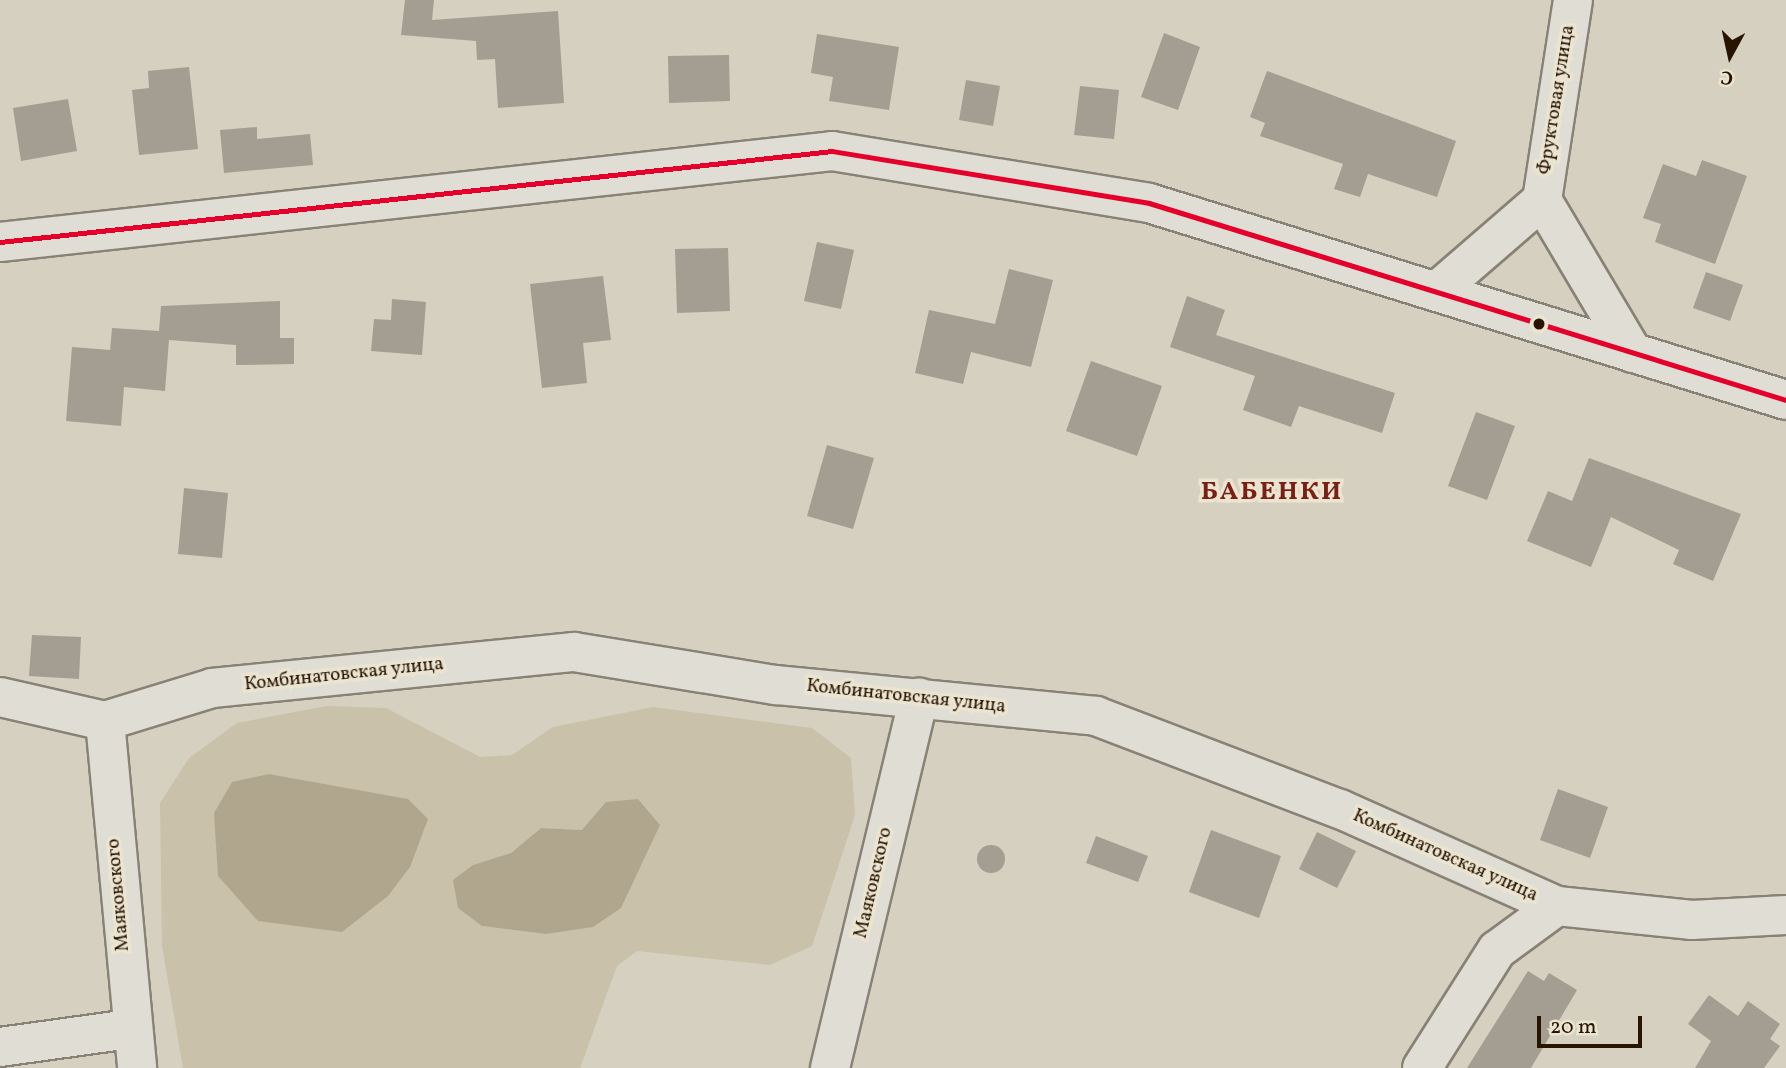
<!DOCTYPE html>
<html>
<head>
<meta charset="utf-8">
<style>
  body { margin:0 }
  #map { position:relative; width:1786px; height:1068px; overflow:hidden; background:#d5d0bf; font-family:Vollkorn,serif }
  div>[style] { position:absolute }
  .green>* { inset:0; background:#c9c1a9 }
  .water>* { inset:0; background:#b0a68e }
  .building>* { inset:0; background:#a39e91 }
  .round { border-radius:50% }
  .roads { filter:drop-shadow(2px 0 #888276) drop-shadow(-2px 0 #888276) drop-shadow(0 2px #888276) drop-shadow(0 -2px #888276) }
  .street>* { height:38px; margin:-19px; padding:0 19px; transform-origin:19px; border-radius:19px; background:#e0ddd4 }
  .secondary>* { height:38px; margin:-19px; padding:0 19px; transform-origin:19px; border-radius:19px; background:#e0ddd4 }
  .bus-1>* { height:5px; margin:-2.5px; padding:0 2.5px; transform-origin:2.5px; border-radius:2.5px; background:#e4002b }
  .dots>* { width:19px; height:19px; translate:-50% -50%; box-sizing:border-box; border:4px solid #eae4d0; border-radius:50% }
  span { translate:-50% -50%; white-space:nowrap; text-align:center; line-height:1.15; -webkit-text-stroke:7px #eae4d0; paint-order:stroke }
  .street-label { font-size:19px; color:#271502 }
  .district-label { font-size:26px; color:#7a1f14; font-weight:700; letter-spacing:2px }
  .north { position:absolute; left:1695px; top:21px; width:70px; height:70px; -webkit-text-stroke:5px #eae4d0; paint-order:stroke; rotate:188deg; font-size:19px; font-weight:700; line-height:28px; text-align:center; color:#271502 }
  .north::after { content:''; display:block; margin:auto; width:24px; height:32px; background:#271502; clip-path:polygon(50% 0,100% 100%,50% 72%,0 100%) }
  .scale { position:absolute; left:1537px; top:1016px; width:105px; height:32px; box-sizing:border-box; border:4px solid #271502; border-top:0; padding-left:9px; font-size:21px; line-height:24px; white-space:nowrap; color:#271502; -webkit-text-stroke:5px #eae4d0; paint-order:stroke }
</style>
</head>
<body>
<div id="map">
  <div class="green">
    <div style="clip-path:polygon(evenodd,327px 706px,386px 708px,480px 757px,512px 755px,553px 727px,653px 707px,812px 728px,851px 758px,855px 815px,812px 946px,770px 965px,637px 951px,617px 966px,580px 1068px,183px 1068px,162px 946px,160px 803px,189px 758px,237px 723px,327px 706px,269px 774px,407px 799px,342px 932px,269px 774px,327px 706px,541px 828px,582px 830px,637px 869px,621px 908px,546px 934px,482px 926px,473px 865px,511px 853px,541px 828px)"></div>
  </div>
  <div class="water">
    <div style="clip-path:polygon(269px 774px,408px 799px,428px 819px,410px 867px,388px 896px,342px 932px,258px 921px,218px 876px,214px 813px,232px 782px)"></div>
    <div style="clip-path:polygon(638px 799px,660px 825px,621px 908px,593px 927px,546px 934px,482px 926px,458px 908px,453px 880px,473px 865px,511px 853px,541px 828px,582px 830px,606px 802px)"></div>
  </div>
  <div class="building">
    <div style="clip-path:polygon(405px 0,434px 0,432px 20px,558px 11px,564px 103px,498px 108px,495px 59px,477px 60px,476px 41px,401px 35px)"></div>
    <div style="clip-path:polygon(1164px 33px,1200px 47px,1178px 110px,1141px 97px)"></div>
    <div style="clip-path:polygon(817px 34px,899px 47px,889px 110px,829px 101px,833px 77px,811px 73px)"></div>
    <div style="clip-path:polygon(729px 55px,730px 101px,669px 103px,668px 56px)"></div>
    <div style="clip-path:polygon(189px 67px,198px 149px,139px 155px,132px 90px,149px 88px,148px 71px)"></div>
    <div style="clip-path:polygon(1267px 71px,1456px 141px,1437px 197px,1368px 174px,1360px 197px,1334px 189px,1343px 164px,1260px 136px,1265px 123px,1250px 117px)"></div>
    <div style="clip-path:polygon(966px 80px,1000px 86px,993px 126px,959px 120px)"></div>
    <div style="clip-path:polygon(1080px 86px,1119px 90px,1114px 139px,1074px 135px)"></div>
    <div style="clip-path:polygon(68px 99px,77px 151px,21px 161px,13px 108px)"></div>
    <div style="clip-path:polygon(257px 127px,257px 139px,310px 134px,313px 165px,224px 173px,220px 130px)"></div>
    <div style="clip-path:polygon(1702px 160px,1747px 176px,1715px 264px,1655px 242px,1661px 224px,1643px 218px,1663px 164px,1696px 176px)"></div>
    <div style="clip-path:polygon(817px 242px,854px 250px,841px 309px,804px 301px)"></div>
    <div style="clip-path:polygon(728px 248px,730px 311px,677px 313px,675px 249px)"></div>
    <div style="clip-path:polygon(1009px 269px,1053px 280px,1031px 367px,971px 352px,963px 384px,915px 373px,929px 310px,995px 324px)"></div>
    <div style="clip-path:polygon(1706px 272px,1743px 285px,1730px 321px,1693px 308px)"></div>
    <div style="clip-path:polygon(603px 276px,611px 340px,583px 343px,587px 383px,542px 388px,530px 284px)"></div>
    <div style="clip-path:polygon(1187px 296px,1225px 310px,1216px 335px,1395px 393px,1382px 433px,1299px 406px,1291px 427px,1243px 410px,1255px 376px,1170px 347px)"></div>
    <div style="clip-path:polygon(392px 299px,426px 302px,422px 355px,371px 351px,374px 319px,391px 320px)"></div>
    <div style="clip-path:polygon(280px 301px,280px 338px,294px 338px,294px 364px,236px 365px,236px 345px,169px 340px,165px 391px,124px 387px,121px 426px,66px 421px,72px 347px,110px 350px,112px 328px,159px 331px,161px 306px)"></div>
    <div style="clip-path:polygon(1091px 361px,1162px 386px,1137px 456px,1066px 431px)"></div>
    <div style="clip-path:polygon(1476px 412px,1515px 426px,1487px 500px,1448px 486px)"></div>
    <div style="clip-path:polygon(827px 445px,874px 458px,853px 529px,807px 516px)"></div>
    <div style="clip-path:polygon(1589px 458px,1741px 514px,1713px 581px,1673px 564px,1679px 550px,1611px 517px,1591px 567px,1527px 541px,1548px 491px,1572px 501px)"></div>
    <div style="clip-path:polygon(184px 488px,228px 493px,222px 558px,178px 554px)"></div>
    <div style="clip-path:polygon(32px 635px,81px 637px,79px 679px,29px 676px)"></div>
    <div style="clip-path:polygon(1558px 789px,1608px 807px,1590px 858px,1540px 840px)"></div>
    <div style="clip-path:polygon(1211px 830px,1281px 856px,1259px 918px,1189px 892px)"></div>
    <div style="clip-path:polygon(1317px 832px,1356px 851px,1337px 888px,1299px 869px)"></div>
    <div style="clip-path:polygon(1096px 836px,1148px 856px,1138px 882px,1086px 863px)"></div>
    <div class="round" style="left:977px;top:845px;width:28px;height:28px"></div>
    <div style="clip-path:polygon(1528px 971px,1544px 981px,1549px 973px,1577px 990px,1531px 1068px,1467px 1068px)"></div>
    <div style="clip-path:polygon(1709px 995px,1738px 1016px,1748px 1001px,1780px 1024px,1770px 1039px,1780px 1046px,1764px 1068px,1695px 1068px,1711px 1041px,1688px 1024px)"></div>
  </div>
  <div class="roads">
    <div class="street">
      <div style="left:1573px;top:0;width:202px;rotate:98.8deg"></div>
      <div style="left:1542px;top:200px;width:178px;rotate:59.3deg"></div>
      <div style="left:1437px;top:291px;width:139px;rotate:-40.9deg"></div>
      <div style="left:0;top:697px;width:108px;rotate:12.9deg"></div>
      <div style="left:105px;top:721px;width:112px;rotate:-17.1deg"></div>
      <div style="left:212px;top:688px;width:364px;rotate:-5.7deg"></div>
      <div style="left:574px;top:652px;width:205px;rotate:9.3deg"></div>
      <div style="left:776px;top:685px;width:321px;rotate:5.5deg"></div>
      <div style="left:1096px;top:716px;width:261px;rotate:20.9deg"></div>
      <div style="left:1340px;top:809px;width:238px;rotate:24.1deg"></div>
      <div style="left:1557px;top:906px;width:136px;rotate:5.9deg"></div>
      <div style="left:1692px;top:920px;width:94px;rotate:-3deg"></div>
      <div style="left:105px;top:721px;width:348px;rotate:84.7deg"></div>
      <div style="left:0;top:1047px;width:131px;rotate:-7.9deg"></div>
      <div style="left:830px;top:1068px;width:381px;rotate:-76.5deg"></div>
      <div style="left:1422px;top:1068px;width:140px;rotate:-57.6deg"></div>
      <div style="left:1497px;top:950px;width:74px;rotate:-36.3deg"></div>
    </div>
    <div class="secondary">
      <div style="left:0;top:242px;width:837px;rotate:-6.24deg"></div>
      <div style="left:832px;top:151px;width:321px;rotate:9.3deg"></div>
      <div style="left:1149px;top:203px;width:667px;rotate:17.18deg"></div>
    </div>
  </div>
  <div class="bus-1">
    <div style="left:0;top:242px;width:837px;rotate:-6.24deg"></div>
    <div style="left:832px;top:151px;width:321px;rotate:9.3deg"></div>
    <div style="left:1149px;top:203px;width:667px;rotate:17.18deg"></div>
  </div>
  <div class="dots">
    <div style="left:1539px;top:324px;background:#271502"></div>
  </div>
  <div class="street-label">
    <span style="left:1557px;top:100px;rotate:-81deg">Фруктовая улица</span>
    <span style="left:344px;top:675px;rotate:-6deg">Комбинатовская улица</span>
    <span style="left:906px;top:697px;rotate:6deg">Комбинатовская улица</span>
    <span style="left:1445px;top:856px;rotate:24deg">Комбинатовская улица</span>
    <span style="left:874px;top:883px;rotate:-77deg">Маяковского</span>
    <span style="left:119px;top:895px;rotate:-95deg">Маяковского</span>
  </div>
  <div class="district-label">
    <span style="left:1272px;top:493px">БАБЕНКИ</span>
  </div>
  <div class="north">С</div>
  <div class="scale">20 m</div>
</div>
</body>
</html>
